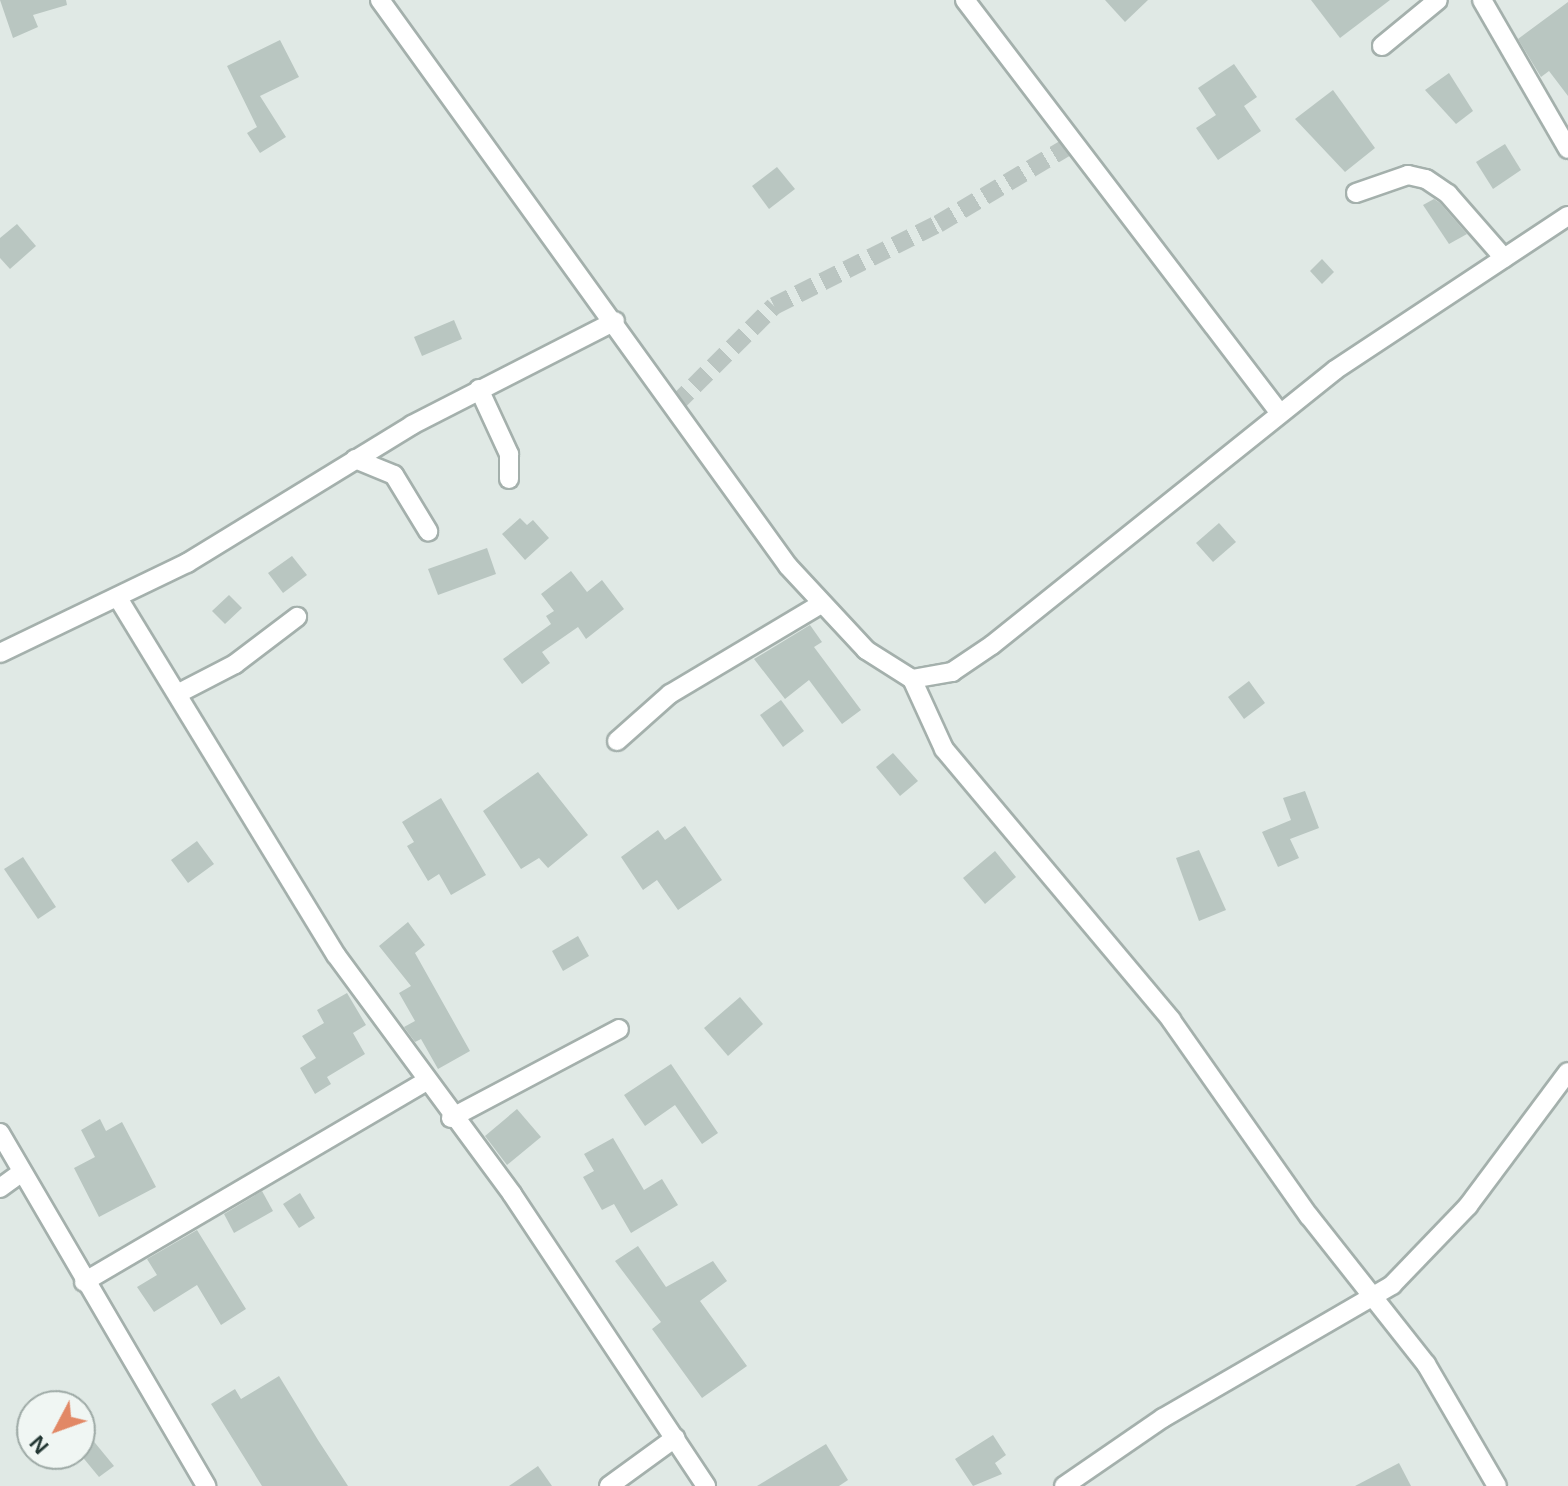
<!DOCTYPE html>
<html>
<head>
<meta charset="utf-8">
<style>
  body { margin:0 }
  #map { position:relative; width:1568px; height:1486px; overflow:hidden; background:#e0e9e5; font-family:Helvetica,sans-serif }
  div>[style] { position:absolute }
  .building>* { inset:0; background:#b9c6c1 }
  .street-tunnel>* { height:18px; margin-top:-9px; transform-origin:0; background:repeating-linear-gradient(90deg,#bac5c1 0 18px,transparent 0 27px) }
  .roads { filter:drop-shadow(2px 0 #a4b0ac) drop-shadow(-2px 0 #a4b0ac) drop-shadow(0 2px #a4b0ac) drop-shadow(0 -2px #a4b0ac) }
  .street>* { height:18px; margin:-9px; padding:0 9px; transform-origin:9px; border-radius:9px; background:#fff }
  span { translate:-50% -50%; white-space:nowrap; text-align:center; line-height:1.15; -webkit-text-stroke:6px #f0f6f3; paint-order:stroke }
  .north { position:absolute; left:16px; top:1390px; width:80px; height:80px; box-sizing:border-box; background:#f0f6f3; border:2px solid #9eaaa6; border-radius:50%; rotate:229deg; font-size:22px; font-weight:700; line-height:32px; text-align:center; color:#233733 }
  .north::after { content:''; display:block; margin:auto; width:28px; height:36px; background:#e28865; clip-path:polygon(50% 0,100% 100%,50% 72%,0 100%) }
</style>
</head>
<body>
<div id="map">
  <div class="building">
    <div style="clip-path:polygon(0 0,66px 0,67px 5px,33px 15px,38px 27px,13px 38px)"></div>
    <div style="clip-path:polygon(1105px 0,1148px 0,1125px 22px)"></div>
    <div style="clip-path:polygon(1311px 0,1390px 0,1340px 38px)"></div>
    <div style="clip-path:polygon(1568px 2px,1568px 96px,1549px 71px,1541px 77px,1518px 39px)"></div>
    <div style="clip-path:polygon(280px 40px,299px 77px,260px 96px,286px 137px,260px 153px,247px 133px,257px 127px,227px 66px)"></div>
    <div style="clip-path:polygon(1234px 64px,1257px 97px,1244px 106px,1261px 131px,1218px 160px,1196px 128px,1216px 115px,1198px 88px)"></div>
    <div style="clip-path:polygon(1449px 73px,1473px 111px,1456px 124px,1425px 90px)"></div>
    <div style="clip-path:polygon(1333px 90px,1375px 148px,1345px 172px,1295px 119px)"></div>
    <div style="clip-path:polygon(1505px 144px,1521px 170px,1493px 189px,1476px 162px)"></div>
    <div style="clip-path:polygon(777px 167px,795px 189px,769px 209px,752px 186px)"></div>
    <div style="clip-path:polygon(1434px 199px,1440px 203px,1467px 234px,1449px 244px,1423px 205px)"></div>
    <div style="clip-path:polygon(17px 224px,36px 246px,10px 269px,0 258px,0 238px)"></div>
    <div style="clip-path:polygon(1322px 259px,1334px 272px,1322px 284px,1310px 271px)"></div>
    <div style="clip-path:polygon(454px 320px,462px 339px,422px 356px,414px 337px)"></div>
    <div style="clip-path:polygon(520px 518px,527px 525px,533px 520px,549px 538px,525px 560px,502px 534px)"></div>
    <div style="clip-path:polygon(1219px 523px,1236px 542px,1213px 562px,1196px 543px)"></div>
    <div style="clip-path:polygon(487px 548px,496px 574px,438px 595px,428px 569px)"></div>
    <div style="clip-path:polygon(292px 556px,307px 575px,283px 593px,268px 573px)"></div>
    <div style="clip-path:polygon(571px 571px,587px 592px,602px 580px,624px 609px,586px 639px,578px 627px,542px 652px,550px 663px,522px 684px,503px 659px,551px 624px,546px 616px,554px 611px,541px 594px)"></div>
    <div style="clip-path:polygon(229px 595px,242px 608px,225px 624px,212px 611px)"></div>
    <div style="clip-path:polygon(810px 625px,822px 642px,814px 647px,861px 710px,842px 724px,809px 680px,785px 699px,754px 659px)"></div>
    <div style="clip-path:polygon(1249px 681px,1265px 703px,1244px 719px,1228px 697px)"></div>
    <div style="clip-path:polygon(781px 700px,804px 731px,783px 747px,760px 715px)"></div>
    <div style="clip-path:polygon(893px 753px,918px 781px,900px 796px,876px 767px)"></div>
    <div style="clip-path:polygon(538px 772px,588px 835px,548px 868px,539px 858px,521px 869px,483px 811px)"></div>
    <div style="clip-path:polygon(1305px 791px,1319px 828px,1290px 839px,1299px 858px,1278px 867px,1262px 832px,1291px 820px,1283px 798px)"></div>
    <div style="clip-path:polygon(441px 798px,486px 875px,451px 895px,439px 874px,428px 881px,407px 846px,414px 842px,402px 822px)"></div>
    <div style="clip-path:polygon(685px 826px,722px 880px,678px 910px,657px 880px,643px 890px,621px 857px,658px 830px,665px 840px)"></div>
    <div style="clip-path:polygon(197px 841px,214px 864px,188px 883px,171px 860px)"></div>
    <div style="clip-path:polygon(1199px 850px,1226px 910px,1199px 921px,1176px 858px)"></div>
    <div style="clip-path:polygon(995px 851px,1016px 877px,985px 904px,963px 878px)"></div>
    <div style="clip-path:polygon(23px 857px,56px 907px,38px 919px,4px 869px)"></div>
    <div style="clip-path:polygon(408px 922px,425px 945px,415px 953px,470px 1051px,438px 1069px,421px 1039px,415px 1042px,404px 1027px,415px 1021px,399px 993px,411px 986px,379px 946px)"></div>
    <div style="clip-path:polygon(578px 936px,589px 956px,563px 971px,552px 951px)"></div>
    <div style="clip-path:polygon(347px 993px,366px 1025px,353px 1033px,365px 1054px,327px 1077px,331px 1084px,315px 1094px,300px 1068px,316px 1058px,302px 1036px,324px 1023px,317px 1010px)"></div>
    <div style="clip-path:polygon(740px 997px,763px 1024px,728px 1056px,704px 1028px)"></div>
    <div style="clip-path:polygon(671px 1064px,718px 1133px,702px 1144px,675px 1105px,645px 1126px,624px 1095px)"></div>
    <div style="clip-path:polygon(517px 1109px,541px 1137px,507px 1165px,485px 1136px)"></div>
    <div style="clip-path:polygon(100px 1119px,106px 1131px,122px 1122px,156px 1187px,99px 1217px,74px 1168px,95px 1157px,81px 1130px)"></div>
    <div style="clip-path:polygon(613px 1138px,644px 1190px,662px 1179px,678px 1205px,631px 1233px,614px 1204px,602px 1210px,583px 1177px,594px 1171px,584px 1154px)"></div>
    <div style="clip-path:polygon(262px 1191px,273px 1211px,234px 1233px,224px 1214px)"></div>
    <div style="clip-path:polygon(300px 1193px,315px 1218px,299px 1228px,283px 1204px)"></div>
    <div style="clip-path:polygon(197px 1230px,246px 1309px,221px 1325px,197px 1285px,154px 1312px,137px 1287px,157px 1275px,147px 1259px)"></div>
    <div style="clip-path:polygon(638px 1246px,666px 1287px,713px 1261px,727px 1281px,700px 1301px,747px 1366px,702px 1398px,652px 1329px,661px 1322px,615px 1261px)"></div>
    <div style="clip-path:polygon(279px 1376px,318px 1440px,348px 1486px,262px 1486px,211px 1404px,235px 1389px,241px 1399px)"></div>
    <div style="clip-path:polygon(993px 1435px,1006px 1455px,995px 1463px,1002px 1474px,973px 1486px,955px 1459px)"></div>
    <div style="clip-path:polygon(91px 1438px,114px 1466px,99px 1477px,80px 1454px)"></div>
    <div style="clip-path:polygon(826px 1444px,848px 1480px,839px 1486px,757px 1486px)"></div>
    <div style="clip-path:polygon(1399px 1463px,1411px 1486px,1355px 1486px)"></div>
    <div style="clip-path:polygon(538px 1466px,552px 1486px,509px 1486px)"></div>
  </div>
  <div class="street-tunnel">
    <div style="left:675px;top:405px;width:140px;rotate:-45deg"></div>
    <div style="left:774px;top:306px;width:183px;rotate:-26.6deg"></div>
    <div style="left:938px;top:224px;width:156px;rotate:-30.8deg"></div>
  </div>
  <div class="roads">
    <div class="street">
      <div style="left:380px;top:0;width:698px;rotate:54.21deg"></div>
      <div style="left:788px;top:566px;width:115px;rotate:47.1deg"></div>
      <div style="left:866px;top:650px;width:54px;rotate:32.2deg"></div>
      <div style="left:912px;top:679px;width:41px;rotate:-9.9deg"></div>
      <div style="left:952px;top:672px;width:48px;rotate:-34deg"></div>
      <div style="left:992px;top:645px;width:440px;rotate:-38.7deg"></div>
      <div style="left:1335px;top:370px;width:279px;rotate:-33.5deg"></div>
      <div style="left:965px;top:0;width:518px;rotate:52.69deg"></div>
      <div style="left:1482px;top:0;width:172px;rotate:60deg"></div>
      <div style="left:1382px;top:46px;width:72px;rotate:-39.4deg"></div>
      <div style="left:1356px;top:193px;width:55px;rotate:-19.1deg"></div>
      <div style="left:1408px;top:175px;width:18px;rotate:13deg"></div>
      <div style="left:1426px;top:179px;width:27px;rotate:34deg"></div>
      <div style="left:1448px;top:194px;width:85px;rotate:48.8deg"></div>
      <div style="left:479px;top:389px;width:72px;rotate:65.2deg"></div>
      <div style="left:509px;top:454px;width:25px;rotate:90deg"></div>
      <div style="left:355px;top:459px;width:42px;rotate:22.3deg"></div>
      <div style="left:394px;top:475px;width:66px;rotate:58.7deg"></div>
      <div style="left:118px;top:598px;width:418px;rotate:58.6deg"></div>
      <div style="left:336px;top:955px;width:297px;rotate:53.6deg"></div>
      <div style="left:512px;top:1194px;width:351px;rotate:56.4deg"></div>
      <div style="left:0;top:653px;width:208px;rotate:-25.7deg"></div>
      <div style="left:187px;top:563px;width:264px;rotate:-31.5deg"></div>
      <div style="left:412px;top:425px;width:228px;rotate:-27.1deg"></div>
      <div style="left:912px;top:679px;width:77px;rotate:65.4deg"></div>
      <div style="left:944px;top:749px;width:354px;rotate:50deg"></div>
      <div style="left:1171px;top:1020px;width:240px;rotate:54.9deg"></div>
      <div style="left:1309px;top:1216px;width:189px;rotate:51.7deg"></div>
      <div style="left:1426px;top:1364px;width:141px;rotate:59.8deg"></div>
      <div style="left:181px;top:692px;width:61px;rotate:-27.4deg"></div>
      <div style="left:235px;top:664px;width:78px;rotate:-37.2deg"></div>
      <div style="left:617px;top:741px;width:71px;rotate:-41.6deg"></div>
      <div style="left:670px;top:694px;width:176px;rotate:-30.8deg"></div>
      <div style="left:451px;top:1118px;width:190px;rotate:-27.9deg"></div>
      <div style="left:0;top:1133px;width:409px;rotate:59.7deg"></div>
      <div style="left:0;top:1188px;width:26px;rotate:-36deg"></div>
      <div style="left:84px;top:1282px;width:397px;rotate:-30.4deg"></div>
      <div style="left:609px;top:1486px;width:82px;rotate:-36deg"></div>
      <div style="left:1064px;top:1486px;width:120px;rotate:-34.5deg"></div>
      <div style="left:1163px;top:1418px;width:265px;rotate:-30.1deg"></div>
      <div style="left:1392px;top:1285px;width:110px;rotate:-46.1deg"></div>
      <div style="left:1468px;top:1206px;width:167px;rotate:-53.3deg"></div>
    </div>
  </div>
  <div class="north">N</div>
</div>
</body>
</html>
